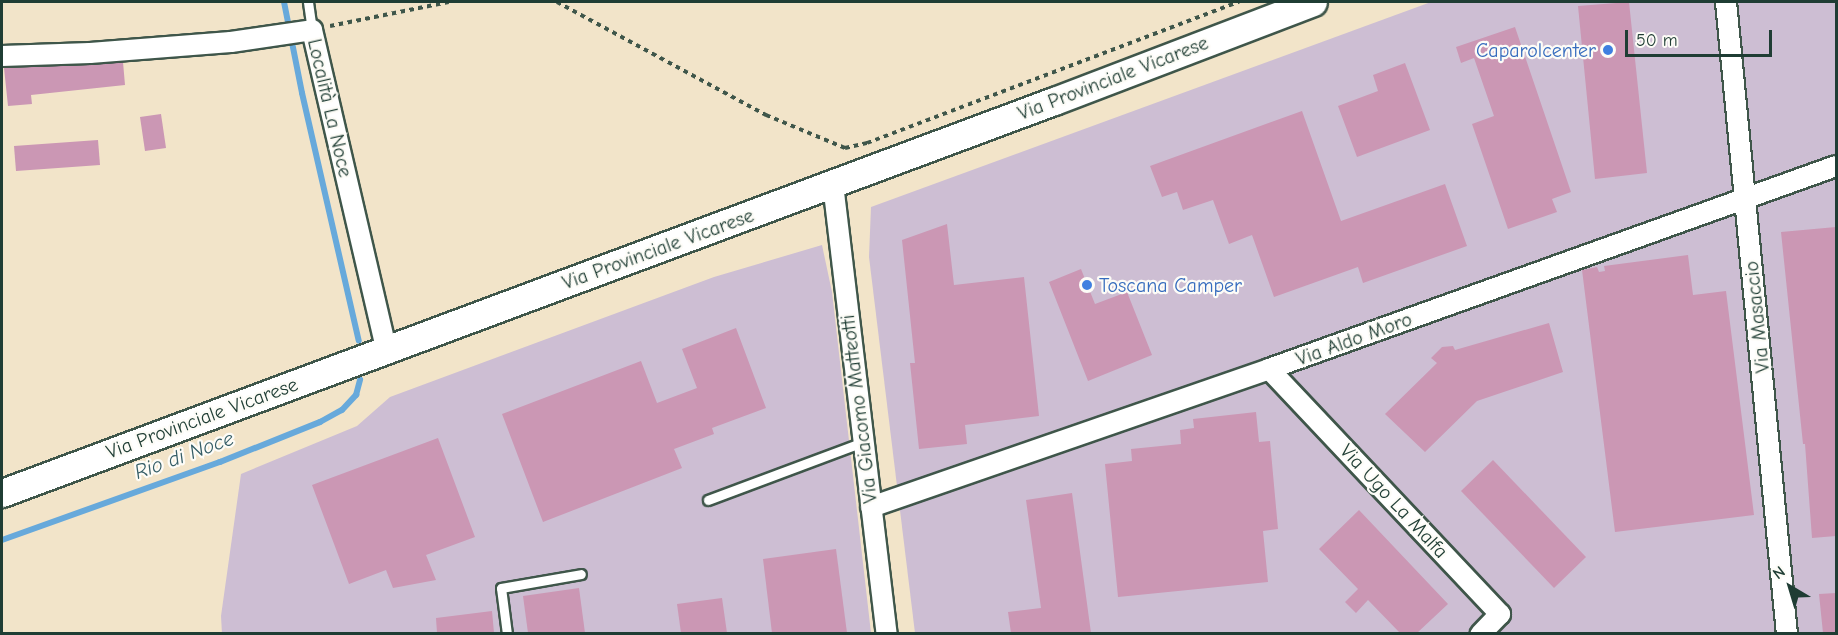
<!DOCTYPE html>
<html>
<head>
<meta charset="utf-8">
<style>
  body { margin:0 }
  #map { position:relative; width:1838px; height:635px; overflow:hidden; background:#f2e4c9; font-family:"Comic Neue",sans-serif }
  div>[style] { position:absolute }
  .industrial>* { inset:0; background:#cdbed3 }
  .stream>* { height:6px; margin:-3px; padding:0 3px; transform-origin:3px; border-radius:3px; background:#67a9db }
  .building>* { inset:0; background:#cb97b4 }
  .path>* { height:4px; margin-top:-2px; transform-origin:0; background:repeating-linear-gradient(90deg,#3f564a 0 4.5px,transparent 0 9px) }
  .roads { filter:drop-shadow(2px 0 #3f564a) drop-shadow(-2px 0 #3f564a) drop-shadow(0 2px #3f564a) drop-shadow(0 -2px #3f564a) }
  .service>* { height:9px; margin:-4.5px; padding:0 4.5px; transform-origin:4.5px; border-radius:4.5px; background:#fff }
  .minor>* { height:20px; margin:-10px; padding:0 10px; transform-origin:10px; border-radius:10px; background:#fff }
  .secondary>* { height:27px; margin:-13.5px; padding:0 13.5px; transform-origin:13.5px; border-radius:13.5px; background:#fff }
  .dots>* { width:16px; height:16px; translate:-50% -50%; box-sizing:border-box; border:3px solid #fdfcf7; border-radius:50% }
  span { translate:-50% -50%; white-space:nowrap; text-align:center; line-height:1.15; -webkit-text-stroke:4.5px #fdfcf7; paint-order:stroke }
  .shop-label { font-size:20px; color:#366cbe }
  .right { translate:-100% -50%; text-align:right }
  .left { translate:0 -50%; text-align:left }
  .street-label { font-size:20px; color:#1f3d34 }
  .water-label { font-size:21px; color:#355d66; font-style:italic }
  .frame { position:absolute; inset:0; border:3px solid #1f3d34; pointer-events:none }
  .north { position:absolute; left:1760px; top:557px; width:60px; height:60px; -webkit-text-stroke:4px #fdfcf7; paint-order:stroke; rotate:322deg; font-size:16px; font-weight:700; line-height:24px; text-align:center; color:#1f3d34 }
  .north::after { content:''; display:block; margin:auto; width:21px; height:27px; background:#1f3d34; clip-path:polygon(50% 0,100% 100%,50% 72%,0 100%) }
  .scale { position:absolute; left:1625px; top:30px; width:147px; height:27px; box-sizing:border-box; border:3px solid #1f3d34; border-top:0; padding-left:8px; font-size:18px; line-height:21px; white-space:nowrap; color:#1f3d34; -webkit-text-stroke:4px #fdfcf7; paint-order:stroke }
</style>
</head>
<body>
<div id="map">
  <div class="industrial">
    <div style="clip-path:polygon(1431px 2px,1836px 2px,1836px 633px,915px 633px,869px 257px,871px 207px)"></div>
    <div style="clip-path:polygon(822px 245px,832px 292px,871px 633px,222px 634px,221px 616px,241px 474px,357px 426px,390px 397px,714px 277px)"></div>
  </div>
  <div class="stream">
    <div style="left:284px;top:2px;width:93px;rotate:78.8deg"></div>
    <div style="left:302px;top:93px;width:254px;rotate:77.1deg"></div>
    <div style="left:2px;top:540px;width:232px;rotate:-19.7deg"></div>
    <div style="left:220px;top:462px;width:108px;rotate:-21.8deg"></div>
    <div style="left:320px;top:422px;width:25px;rotate:-29deg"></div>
    <div style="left:342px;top:410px;width:21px;rotate:-47deg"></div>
    <div style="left:356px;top:395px;width:16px;rotate:-75deg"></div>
  </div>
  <div class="building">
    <div style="clip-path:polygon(1629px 2px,1647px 173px,1595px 179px,1578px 6px)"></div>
    <div style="clip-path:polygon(1515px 27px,1571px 192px,1552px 199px,1557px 212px,1508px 229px,1472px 124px,1494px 116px,1474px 58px,1461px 63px,1456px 47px)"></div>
    <div style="clip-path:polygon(123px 62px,125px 85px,31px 95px,32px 104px,8px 106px,4px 68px)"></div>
    <div style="clip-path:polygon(1405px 63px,1430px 130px,1357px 157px,1338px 106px,1378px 91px,1373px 75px)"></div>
    <div style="clip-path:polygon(1302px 111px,1341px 221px,1445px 184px,1467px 246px,1363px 283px,1358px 267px,1274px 297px,1252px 235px,1229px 244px,1213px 200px,1183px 210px,1177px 192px,1162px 197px,1150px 166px)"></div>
    <div style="clip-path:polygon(161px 114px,166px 148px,145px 151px,140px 117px)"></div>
    <div style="clip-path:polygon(98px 140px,100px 165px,16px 171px,14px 146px)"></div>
    <div style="clip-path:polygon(947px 224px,954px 285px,1024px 277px,1039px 416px,965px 425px,967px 444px,919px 449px,910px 363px,915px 363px,902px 240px)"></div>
    <div style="clip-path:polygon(1836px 227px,1836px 536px,1812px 538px,1805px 444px,1803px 444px,1781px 232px)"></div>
    <div style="clip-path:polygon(1688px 255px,1693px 295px,1726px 291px,1754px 515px,1615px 532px,1582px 270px,1597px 267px,1599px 272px,1605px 271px,1604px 266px)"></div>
    <div style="clip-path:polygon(1081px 269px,1095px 304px,1127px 292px,1152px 355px,1088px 381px,1049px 282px)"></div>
    <div style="clip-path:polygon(1549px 323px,1563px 372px,1477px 401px,1425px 452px,1385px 414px,1437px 363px,1431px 358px,1442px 347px,1453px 346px,1455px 350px)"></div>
    <div style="clip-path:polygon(736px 328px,766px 408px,712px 428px,714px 434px,674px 449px,682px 468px,543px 522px,502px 414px,641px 361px,657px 403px,697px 388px,682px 349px)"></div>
    <div style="clip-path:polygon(1256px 412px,1259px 442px,1270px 441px,1278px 529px,1263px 531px,1268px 582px,1118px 597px,1105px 464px,1132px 461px,1131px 449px,1181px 444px,1180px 430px,1194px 428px,1193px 419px)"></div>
    <div style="clip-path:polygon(438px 438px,475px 537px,426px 555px,436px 580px,393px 588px,386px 570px,349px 584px,312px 485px)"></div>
    <div style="clip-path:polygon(1493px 460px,1586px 557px,1554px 588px,1461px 491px)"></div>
    <div style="clip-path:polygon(1072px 493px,1091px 633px,1011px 633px,1008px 612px,1041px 608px,1026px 500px)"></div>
    <div style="clip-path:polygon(1359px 510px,1448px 604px,1417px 633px,1400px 633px,1368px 600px,1356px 613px,1345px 602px,1358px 589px,1319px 549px)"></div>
    <div style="clip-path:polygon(836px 549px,847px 633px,772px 633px,763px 559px)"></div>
    <div style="clip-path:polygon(579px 588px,585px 633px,528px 633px,523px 596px)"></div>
    <div style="clip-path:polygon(1836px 593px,1836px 633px,1823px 633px,1819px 594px)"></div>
    <div style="clip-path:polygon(722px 598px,727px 633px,681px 633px,677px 604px)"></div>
    <div style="clip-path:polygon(492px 611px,494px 633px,437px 633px,436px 618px)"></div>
  </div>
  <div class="path">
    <div style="left:557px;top:2px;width:238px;rotate:28.4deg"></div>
    <div style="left:766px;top:115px;width:86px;rotate:22.7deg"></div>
    <div style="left:845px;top:148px;width:23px;rotate:-13deg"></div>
    <div style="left:867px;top:143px;width:398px;rotate:-20.8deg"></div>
    <div style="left:330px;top:26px;width:121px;rotate:-11.4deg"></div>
  </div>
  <div class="roads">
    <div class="service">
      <div style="left:308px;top:2px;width:28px;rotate:82deg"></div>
      <div style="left:708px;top:500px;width:165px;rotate:-20.5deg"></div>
      <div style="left:507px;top:634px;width:46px;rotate:-97.4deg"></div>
      <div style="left:501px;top:588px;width:81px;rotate:-9.9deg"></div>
    </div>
    <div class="minor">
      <div style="left:1726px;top:2px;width:635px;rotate:84.49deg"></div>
      <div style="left:2px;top:56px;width:88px;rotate:-2deg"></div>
      <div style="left:90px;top:53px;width:141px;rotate:-4.5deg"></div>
      <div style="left:231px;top:42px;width:82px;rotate:-8.4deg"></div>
      <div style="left:312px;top:30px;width:327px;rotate:76.9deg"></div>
      <div style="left:833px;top:184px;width:453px;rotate:83.2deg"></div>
      <div style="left:1269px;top:369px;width:337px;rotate:46.7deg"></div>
      <div style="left:1500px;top:614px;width:28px;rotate:134deg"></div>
      <div style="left:871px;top:507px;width:421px;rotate:-19.1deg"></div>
      <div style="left:1269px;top:369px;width:602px;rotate:-19.7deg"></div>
    </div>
    <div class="secondary">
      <div style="left:2px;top:493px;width:1123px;rotate:-20.44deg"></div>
      <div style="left:1054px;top:101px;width:277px;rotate:-20.9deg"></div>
    </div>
  </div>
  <div class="dots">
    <div style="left:1608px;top:50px;background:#3f7fe0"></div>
    <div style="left:1087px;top:285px;background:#3f7fe0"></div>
  </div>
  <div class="shop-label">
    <span class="right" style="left:1596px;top:50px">Caparolcenter</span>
    <span class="left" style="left:1099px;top:285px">Toscana Camper</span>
  </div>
  <div class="street-label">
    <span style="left:1113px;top:78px;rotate:-21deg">Via Provinciale Vicarese</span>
    <span style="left:330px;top:108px;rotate:77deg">Località La Noce</span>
    <span style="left:658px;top:249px;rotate:-20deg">Via Provinciale Vicarese</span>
    <span style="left:1757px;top:317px;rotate:-96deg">Via Masaccio</span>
    <span style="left:1354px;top:339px;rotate:-20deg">Via Aldo Moro</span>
    <span style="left:859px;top:409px;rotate:-97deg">Via Giacomo Matteotti</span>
    <span style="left:202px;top:418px;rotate:-20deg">Via Provinciale Vicarese</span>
    <span style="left:1394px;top:501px;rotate:47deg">Via Ugo La Malfa</span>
  </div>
  <div class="water-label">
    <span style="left:184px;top:455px;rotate:-20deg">Rio di Noce</span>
  </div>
  <div class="frame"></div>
  <div class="north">N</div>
  <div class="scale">50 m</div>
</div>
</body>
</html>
